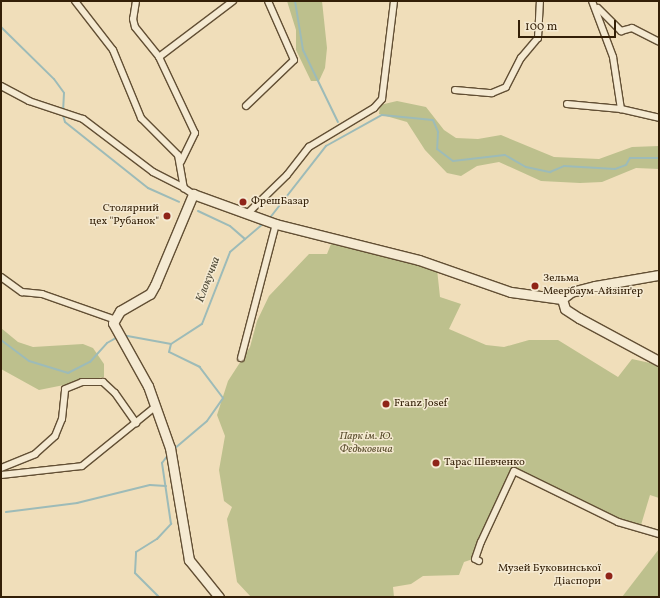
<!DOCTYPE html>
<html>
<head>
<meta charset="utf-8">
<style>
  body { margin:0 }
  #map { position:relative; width:660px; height:598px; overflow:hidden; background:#f0deba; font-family:Vollkorn,serif }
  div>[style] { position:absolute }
  .green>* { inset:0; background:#bdc08d }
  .stream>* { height:2px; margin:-1px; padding:0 1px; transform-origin:1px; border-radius:1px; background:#9dbbb8 }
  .roads { filter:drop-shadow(1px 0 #624f34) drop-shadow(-1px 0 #624f34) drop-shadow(0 1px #624f34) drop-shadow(0 -1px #624f34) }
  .street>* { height:6px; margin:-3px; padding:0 3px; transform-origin:3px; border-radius:3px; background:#f5ead2 }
  .secondary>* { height:9px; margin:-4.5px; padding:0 4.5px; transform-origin:4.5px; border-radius:4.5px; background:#f5ead2 }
  .dots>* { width:11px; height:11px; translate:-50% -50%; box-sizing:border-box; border:2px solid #f5ead2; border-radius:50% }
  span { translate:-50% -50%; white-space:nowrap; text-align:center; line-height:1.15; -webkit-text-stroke:3px #f5ead2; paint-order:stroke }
  .poi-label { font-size:11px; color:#331f07 }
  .left { translate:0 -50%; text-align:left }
  .right { translate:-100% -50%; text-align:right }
  .park-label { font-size:11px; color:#5c4f2f; font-style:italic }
  .water-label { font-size:12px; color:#534e3c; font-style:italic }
  .frame { position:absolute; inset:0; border:2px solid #331f07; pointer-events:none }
  .scale { position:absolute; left:518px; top:20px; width:98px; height:18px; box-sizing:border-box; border:2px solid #331f07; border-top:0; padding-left:5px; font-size:12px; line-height:14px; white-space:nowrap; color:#331f07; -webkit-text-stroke:3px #f5ead2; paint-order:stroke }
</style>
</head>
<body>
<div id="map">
  <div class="green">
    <div style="clip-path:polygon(287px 1px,322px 1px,327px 48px,325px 68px,319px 81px,311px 81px,296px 50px,296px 30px)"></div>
    <div style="clip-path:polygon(397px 101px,426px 107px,444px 130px,456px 138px,478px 139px,501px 135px,554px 157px,599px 159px,632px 147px,659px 146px,659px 169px,636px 168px,602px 182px,580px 183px,541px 181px,499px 162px,477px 166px,461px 176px,447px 173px,425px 150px,407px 122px,379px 114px,380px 105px)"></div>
    <div style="clip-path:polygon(331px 244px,437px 269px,440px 297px,461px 304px,449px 329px,486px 345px,504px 347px,529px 340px,558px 340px,618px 377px,632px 359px,659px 365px,659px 498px,650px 495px,641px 525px,619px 520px,512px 469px,473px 559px,464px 562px,459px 575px,423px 576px,411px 584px,393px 587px,394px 597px,251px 597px,237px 582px,227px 519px,232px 507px,224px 501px,219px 470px,225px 436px,217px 415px,228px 381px,250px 347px,257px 321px,269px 296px,309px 254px,327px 254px)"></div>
    <div style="clip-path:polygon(1px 328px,18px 342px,33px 347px,83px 344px,93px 348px,104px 364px,104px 377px,39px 390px,1px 369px)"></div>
    <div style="clip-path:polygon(659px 549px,659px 597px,622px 597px)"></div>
  </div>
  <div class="stream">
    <div style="left:295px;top:1px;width:50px;rotate:80.7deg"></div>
    <div style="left:303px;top:50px;width:80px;rotate:64.1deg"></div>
    <div style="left:1px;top:27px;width:74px;rotate:44.5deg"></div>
    <div style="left:54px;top:79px;width:17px;rotate:54deg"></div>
    <div style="left:64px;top:93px;width:17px;rotate:93deg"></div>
    <div style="left:63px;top:115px;width:7px;rotate:74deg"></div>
    <div style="left:65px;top:122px;width:106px;rotate:38.5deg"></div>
    <div style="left:148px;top:188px;width:34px;rotate:24deg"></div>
    <div style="left:198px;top:211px;width:35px;rotate:25deg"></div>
    <div style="left:230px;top:226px;width:20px;rotate:41deg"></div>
    <div style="left:269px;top:219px;width:93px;rotate:-52deg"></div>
    <div style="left:326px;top:146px;width:64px;rotate:-29deg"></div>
    <div style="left:382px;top:115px;width:51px;rotate:5.6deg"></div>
    <div style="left:433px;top:120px;width:13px;rotate:67deg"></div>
    <div style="left:438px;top:132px;width:17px;rotate:93deg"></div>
    <div style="left:437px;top:149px;width:20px;rotate:37deg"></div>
    <div style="left:453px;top:161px;width:52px;rotate:-6.6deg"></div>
    <div style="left:505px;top:155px;width:24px;rotate:30deg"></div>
    <div style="left:526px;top:167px;width:25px;rotate:12deg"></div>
    <div style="left:550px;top:172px;width:15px;rotate:-23deg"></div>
    <div style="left:564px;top:166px;width:51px;rotate:3.4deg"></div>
    <div style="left:615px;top:169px;width:12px;rotate:-20deg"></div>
    <div style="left:626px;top:165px;width:8px;rotate:-60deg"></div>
    <div style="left:630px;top:158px;width:29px"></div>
    <div style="left:122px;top:335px;width:50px;rotate:10.4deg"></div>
    <div style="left:1px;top:340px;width:35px;rotate:37deg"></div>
    <div style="left:29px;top:361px;width:41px;rotate:17.1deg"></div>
    <div style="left:68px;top:373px;width:25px;rotate:-27deg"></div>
    <div style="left:90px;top:362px;width:25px;rotate:-48deg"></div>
    <div style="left:107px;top:343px;width:13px;rotate:-29deg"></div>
    <div style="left:174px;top:449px;width:43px;rotate:-40.3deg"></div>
    <div style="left:207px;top:421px;width:28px;rotate:-55deg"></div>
    <div style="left:223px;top:398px;width:39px;rotate:-127deg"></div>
    <div style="left:200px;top:367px;width:34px;rotate:-154deg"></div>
    <div style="left:169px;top:352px;width:8px;rotate:-76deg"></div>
    <div style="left:171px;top:344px;width:37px;rotate:-33deg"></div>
    <div style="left:202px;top:324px;width:77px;rotate:-68.7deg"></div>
    <div style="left:230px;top:252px;width:45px;rotate:-40.5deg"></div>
    <div style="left:6px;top:512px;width:72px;rotate:-7.2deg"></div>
    <div style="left:77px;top:503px;width:75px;rotate:-13.9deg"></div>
    <div style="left:150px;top:485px;width:16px;rotate:4deg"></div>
    <div style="left:159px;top:597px;width:34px;rotate:-135deg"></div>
    <div style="left:135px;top:573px;width:21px;rotate:-87deg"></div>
    <div style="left:136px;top:552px;width:25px;rotate:-32deg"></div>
    <div style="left:157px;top:539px;width:21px;rotate:-47deg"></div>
    <div style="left:171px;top:524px;width:62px;rotate:-98.4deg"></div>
    <div style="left:162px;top:463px;width:10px;rotate:-53deg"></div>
  </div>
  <div class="roads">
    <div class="street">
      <div style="left:75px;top:1px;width:62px;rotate:52.2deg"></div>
      <div style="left:113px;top:50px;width:74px;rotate:67.6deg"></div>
      <div style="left:141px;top:118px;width:52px;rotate:45deg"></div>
      <div style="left:178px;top:155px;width:34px;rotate:80deg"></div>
      <div style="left:184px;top:188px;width:11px;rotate:34deg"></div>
      <div style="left:136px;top:1px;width:18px;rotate:99deg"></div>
      <div style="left:133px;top:19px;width:8px;rotate:76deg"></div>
      <div style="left:135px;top:27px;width:38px;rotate:51deg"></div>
      <div style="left:159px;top:57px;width:84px;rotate:64.7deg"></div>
      <div style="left:195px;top:133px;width:32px;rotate:116deg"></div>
      <div style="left:592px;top:1px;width:60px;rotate:69.4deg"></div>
      <div style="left:613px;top:57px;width:53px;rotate:81.3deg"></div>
      <div style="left:598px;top:8px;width:33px;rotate:45deg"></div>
      <div style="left:621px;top:31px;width:11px;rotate:-15deg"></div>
      <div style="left:632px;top:28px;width:30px;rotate:27deg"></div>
      <div style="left:159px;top:57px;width:93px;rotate:-37.1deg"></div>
      <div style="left:1px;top:86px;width:32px;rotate:28deg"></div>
      <div style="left:29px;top:101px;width:57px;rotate:18.4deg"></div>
      <div style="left:83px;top:119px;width:88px;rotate:37.1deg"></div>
      <div style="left:153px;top:172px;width:35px;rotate:27deg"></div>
      <div style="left:455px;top:90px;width:37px;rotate:5deg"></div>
      <div style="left:492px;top:93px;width:15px;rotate:-23deg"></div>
      <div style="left:506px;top:87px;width:33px;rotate:-63deg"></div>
      <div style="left:521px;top:58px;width:26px;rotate:-50deg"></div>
      <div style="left:538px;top:38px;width:37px;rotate:-87deg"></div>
      <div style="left:567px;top:104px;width:54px;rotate:5.3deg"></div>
      <div style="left:621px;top:109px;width:39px;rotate:13deg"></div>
      <div style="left:246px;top:106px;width:66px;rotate:-43.8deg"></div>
      <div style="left:294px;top:60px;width:64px;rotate:-113.8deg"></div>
      <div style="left:248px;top:213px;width:54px;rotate:-44.3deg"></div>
      <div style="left:287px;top:175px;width:36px;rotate:-52deg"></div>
      <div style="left:309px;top:147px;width:76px;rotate:-31deg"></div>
      <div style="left:374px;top:108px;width:12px;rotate:-48deg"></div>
      <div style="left:382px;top:99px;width:99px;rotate:-83deg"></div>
      <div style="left:1px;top:277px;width:26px;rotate:36deg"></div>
      <div style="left:22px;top:292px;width:20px;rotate:6deg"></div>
      <div style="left:42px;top:294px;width:75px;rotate:19.4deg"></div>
      <div style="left:241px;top:358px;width:138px;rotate:-75.4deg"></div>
      <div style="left:1px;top:468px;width:37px;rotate:-22deg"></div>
      <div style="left:35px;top:454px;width:27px;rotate:-42deg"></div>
      <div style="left:55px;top:436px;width:18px;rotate:-68deg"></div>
      <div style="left:62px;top:419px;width:30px;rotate:-84deg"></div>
      <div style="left:65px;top:389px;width:18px;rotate:-22deg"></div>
      <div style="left:82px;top:382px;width:21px"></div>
      <div style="left:103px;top:382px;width:16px;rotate:43deg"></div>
      <div style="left:115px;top:393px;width:37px;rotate:55deg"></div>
      <div style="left:1px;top:475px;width:81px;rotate:-6.3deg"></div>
      <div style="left:82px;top:466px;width:95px;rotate:-39deg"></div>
      <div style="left:479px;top:561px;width:4px;rotate:-153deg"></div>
      <div style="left:475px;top:559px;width:18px;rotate:-71deg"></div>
      <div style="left:481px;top:542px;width:78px;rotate:-65.1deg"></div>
      <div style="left:514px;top:471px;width:116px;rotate:26.1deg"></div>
      <div style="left:618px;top:522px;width:43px;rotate:16.3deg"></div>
    </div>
    <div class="secondary">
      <div style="left:562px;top:299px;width:10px;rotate:73deg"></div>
      <div style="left:565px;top:309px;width:17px;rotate:33deg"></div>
      <div style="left:579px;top:318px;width:91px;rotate:28.3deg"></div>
      <div style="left:562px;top:299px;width:11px;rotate:-38deg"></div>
      <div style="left:571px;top:292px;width:25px;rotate:-14deg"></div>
      <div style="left:595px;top:286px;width:65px;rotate:-9.8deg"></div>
      <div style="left:219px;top:597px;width:48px;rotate:-129deg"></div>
      <div style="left:189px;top:560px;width:114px;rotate:-99.6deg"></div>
      <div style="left:170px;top:448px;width:66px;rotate:-109.5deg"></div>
      <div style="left:148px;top:386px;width:72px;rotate:-119.1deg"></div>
      <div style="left:113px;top:323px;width:14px;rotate:-60deg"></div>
      <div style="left:120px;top:311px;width:34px;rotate:-30deg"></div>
      <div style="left:150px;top:294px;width:10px;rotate:-61deg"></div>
      <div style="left:155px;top:285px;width:99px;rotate:-67.3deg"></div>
      <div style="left:193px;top:194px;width:88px;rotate:19.9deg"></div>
      <div style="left:276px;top:224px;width:147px;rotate:14.1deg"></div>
      <div style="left:419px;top:260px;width:97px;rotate:19.2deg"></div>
      <div style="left:511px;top:292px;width:51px;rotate:7.8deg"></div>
    </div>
  </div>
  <div class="dots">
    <div style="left:243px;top:202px;background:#8f2418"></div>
    <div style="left:167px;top:216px;background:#8f2418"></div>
    <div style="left:535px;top:286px;background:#8f2418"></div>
    <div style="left:386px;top:404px;background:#8f2418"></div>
    <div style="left:436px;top:463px;background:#8f2418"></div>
    <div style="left:609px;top:576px;background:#8f2418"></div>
  </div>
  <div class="poi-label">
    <span class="left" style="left:251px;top:202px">ФрешБазар</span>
    <span class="right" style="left:159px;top:216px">Столярний<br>цех "Рубанок"</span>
    <span class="left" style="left:543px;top:286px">Зельма<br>Меербаум-Айзінґер</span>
    <span class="left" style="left:394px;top:404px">Franz Josef</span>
    <span class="left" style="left:444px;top:463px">Тарас Шевченко</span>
    <span class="right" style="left:601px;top:576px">Музей Буковинської<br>Діаспори</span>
  </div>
  <div class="park-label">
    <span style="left:366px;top:444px">Парк ім. Ю.<br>Федьковича</span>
  </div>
  <div class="water-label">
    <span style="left:209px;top:280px;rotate:-69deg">Клокучка</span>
  </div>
  <div class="frame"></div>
  <div class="scale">100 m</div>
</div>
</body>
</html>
